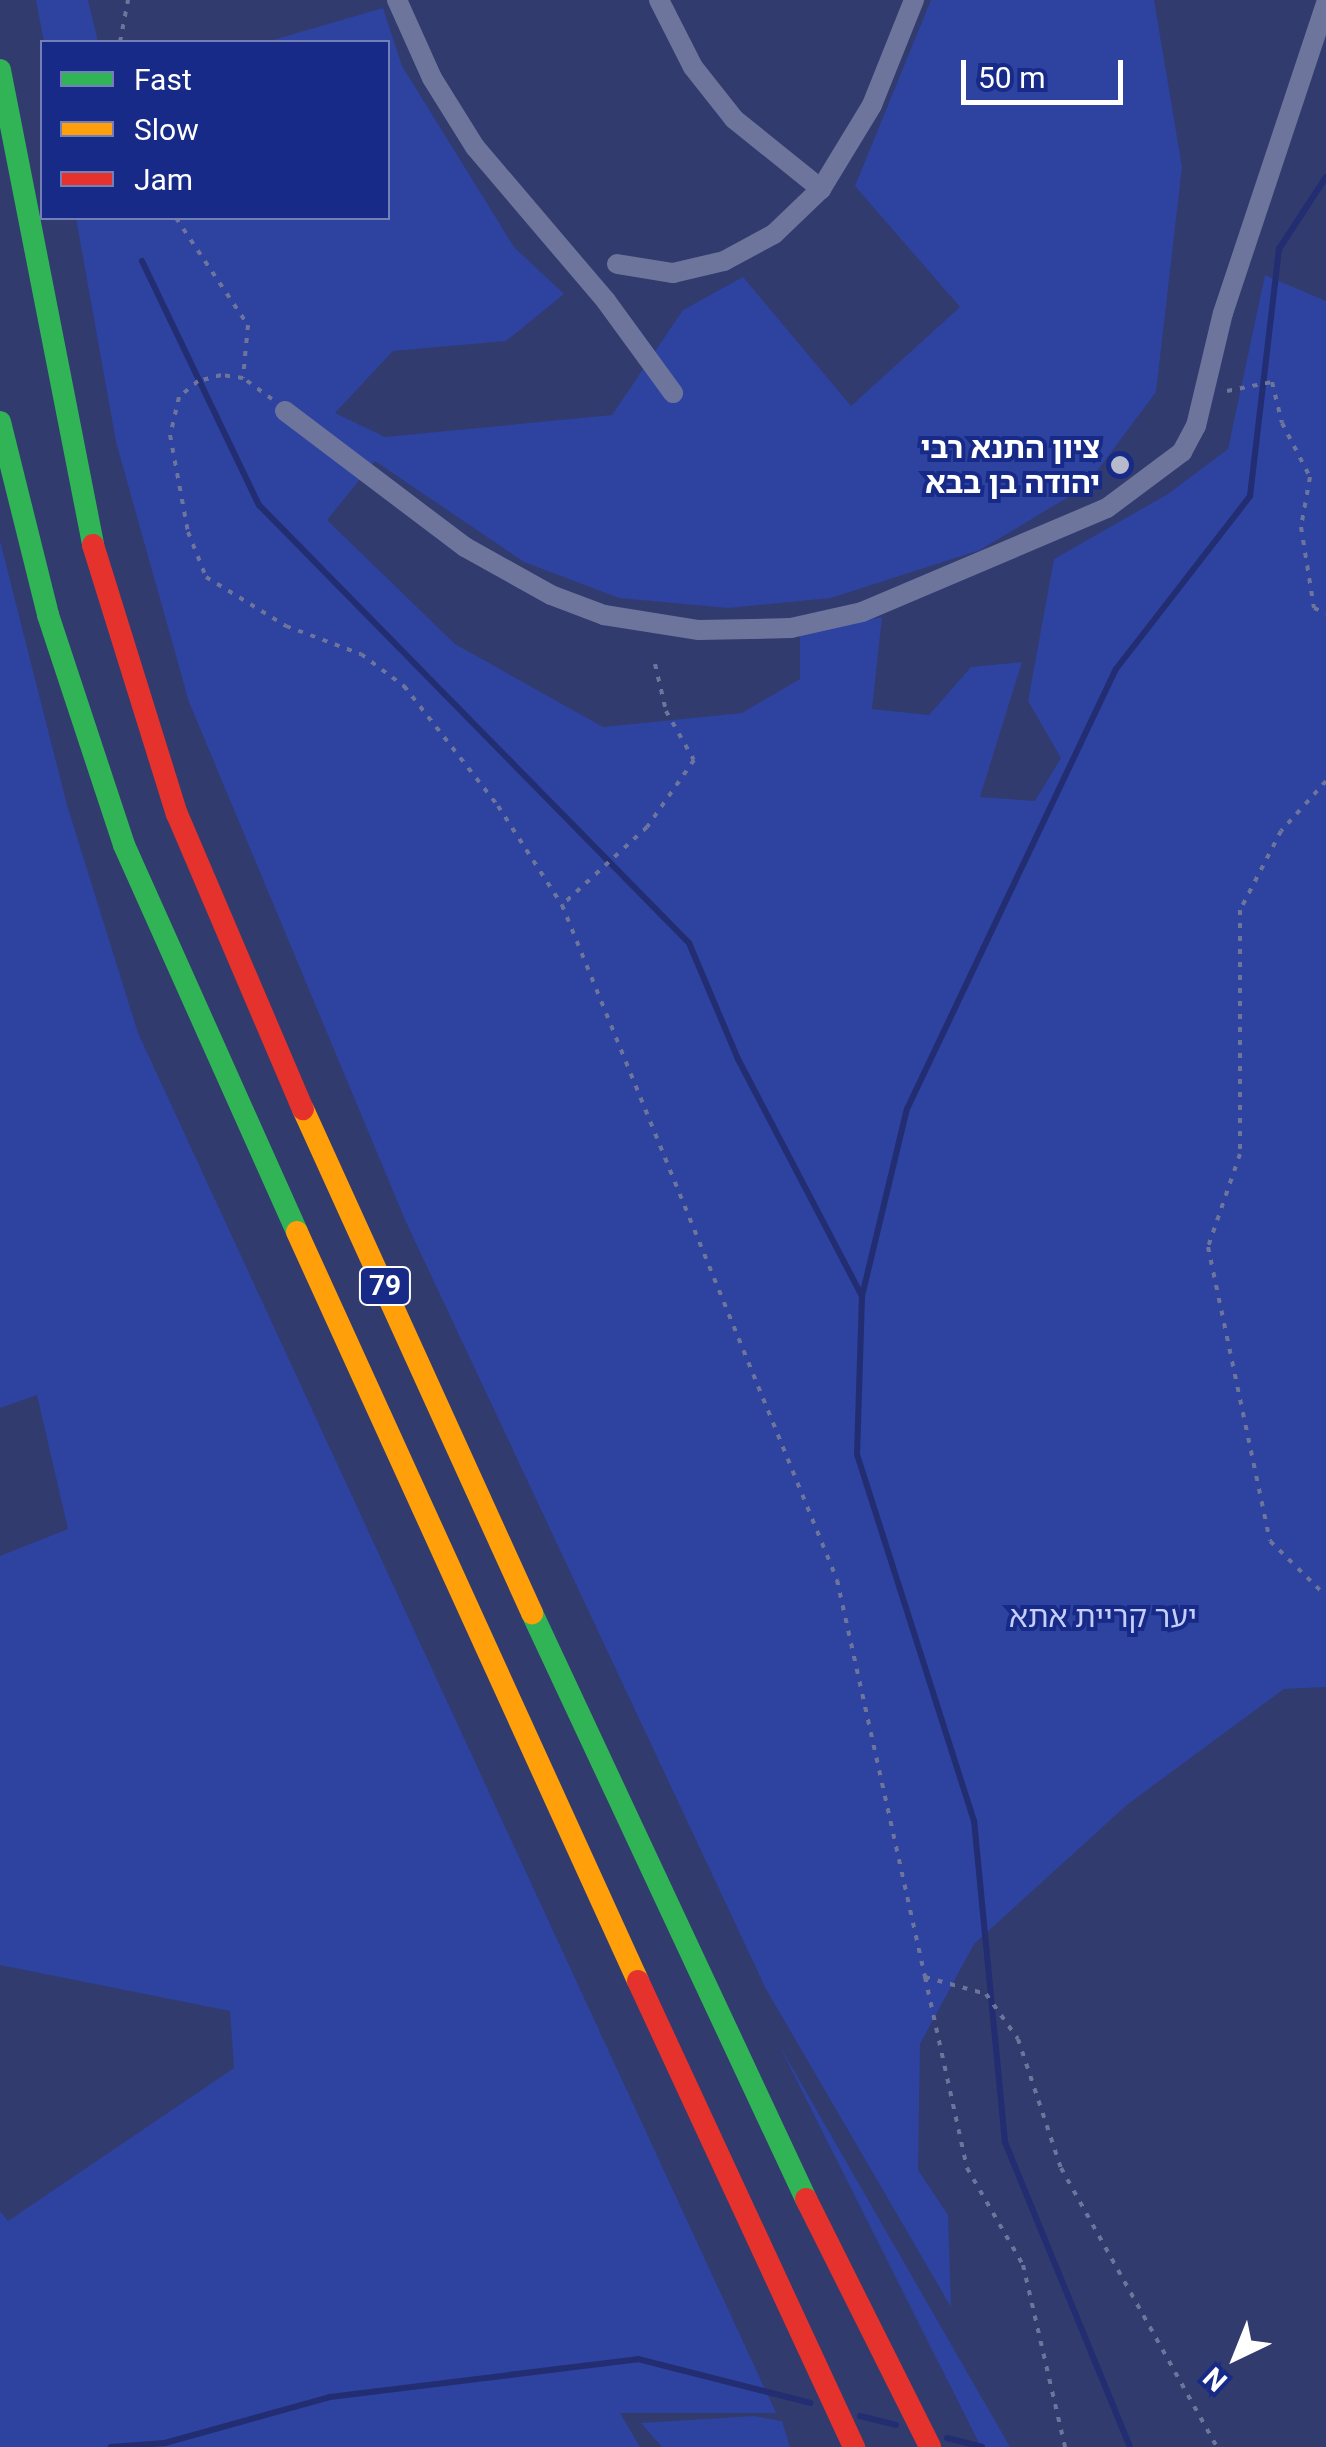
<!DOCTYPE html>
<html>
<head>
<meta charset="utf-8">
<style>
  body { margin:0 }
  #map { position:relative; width:1326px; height:2447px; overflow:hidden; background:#313b6e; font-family:Roboto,"Noto Sans Hebrew",sans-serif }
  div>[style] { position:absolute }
  .green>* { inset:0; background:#2e429f }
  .stream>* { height:6px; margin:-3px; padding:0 3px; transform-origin:3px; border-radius:3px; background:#222d72 }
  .path>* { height:4px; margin-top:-2px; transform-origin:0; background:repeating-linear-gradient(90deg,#6d759c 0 5px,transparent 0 13px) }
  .street>* { height:20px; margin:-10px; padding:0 10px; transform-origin:10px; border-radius:10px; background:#6d759c }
  .fast>* { height:22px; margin:-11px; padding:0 11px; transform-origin:11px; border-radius:11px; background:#30b455 }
  .slow>* { height:22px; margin:-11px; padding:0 11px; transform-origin:11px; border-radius:11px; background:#ff9f0a }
  .jam>* { height:22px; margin:-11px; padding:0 11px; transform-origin:11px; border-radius:11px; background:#e5322d }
  .dots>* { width:28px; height:28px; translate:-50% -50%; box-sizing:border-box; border:5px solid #182a87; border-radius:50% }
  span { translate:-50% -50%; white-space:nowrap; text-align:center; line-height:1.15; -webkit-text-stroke:8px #182a87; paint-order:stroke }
  .shield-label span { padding:2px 8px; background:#182a87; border:2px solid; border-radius:8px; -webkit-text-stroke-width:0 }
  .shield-label { font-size:28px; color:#fff; font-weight:700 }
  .poi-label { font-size:30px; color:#fff; font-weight:700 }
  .right { translate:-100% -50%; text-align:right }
  .park-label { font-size:30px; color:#c5cefa }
  .legend { position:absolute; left:40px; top:40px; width:350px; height:180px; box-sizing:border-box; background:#182a87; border:2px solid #747fb7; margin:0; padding:12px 18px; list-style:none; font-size:30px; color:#fff }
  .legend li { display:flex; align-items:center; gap:20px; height:50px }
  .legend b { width:50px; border:2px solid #747fb7 }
  .north { position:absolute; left:1186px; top:2307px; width:100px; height:100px; -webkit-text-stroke:8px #182a87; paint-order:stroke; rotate:223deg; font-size:28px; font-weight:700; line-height:40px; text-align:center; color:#fff }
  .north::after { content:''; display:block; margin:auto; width:35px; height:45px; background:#fff; clip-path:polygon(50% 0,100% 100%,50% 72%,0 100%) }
  .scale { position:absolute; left:961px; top:60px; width:162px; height:45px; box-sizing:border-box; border:5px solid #fff; border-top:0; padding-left:12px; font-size:30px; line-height:35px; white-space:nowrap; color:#fff; -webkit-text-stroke:8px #182a87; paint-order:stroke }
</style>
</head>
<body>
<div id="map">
  <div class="green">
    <div style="clip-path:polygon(36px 0,88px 0,98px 42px,44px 42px)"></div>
    <div style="clip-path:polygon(931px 0,1154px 0,1182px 167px,1156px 392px,1085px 487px,980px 550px,831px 598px,728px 608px,619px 598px,524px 562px,375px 461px,327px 520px,455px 644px,603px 727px,742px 713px,800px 679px,800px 634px,882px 617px,872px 709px,929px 715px,971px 667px,1022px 662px,980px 797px,1035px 801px,1061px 758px,1028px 701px,1054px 559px,1168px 494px,1228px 449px,1265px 275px,1326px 301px,1326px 1687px,1284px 1689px,1128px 1804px,974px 1944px,920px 2044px,918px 2170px,948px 2215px,951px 2307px,766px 1989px,406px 1222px,189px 702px,116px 442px,76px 218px,388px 218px,388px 42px,266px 42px,383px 8px,402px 66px,514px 247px,564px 294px,506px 341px,393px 351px,335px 413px,385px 437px,612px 415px,683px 310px,743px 277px,851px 406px,960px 307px,855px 186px)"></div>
    <div style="clip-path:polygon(0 541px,67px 805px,138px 1033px,776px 2413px,620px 2413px,640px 2447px,0 2447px,0 2211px,8px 2221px,234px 2068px,230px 2011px,0 1965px,0 1556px,68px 1529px,37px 1395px,0 1408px)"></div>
    <div style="clip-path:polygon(778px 2043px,1010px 2447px,981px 2447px)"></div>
    <div style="clip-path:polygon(754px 2416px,782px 2421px,790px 2447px,662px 2447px,641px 2423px)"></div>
  </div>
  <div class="stream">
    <div style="left:142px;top:261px;width:271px;rotate:64.4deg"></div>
    <div style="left:259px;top:505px;width:614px;rotate:45.53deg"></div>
    <div style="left:689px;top:943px;width:126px;rotate:67.1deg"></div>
    <div style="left:738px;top:1059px;width:267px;rotate:62.4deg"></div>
    <div style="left:860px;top:2416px;width:37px;rotate:14deg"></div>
    <div style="left:947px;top:2438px;width:36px;rotate:14deg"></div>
    <div style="left:111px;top:2447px;width:54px;rotate:-4.2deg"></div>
    <div style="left:165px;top:2443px;width:171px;rotate:-15.6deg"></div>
    <div style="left:330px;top:2397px;width:310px;rotate:-7deg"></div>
    <div style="left:638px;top:2359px;width:178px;rotate:14.3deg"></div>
    <div style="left:1130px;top:2447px;width:330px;rotate:-112.3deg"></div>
    <div style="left:1005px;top:2142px;width:322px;rotate:-95.5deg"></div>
    <div style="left:974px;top:1821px;width:384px;rotate:-107.7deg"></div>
    <div style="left:857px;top:1455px;width:159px;rotate:-88.2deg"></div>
    <div style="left:862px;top:1296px;width:192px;rotate:-76.5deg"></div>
    <div style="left:907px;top:1109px;width:487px;rotate:-64.6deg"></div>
    <div style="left:1116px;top:669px;width:219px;rotate:-52.2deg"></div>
    <div style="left:1250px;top:496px;width:249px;rotate:-83.3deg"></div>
    <div style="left:1279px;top:249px;width:86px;rotate:-56.9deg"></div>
  </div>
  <div class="path">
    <div style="left:120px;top:42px;width:43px;rotate:-79.2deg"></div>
    <div style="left:176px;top:218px;width:129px;rotate:56.1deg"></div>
    <div style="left:248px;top:325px;width:53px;rotate:95.4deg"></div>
    <div style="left:1227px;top:391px;width:46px;rotate:-11.3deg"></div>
    <div style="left:1272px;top:382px;width:42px;rotate:76.3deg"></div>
    <div style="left:1282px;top:423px;width:61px;rotate:62.6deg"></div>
    <div style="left:1310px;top:477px;width:51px;rotate:100.2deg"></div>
    <div style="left:1301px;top:527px;width:82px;rotate:80.9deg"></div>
    <div style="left:1314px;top:608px;width:13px;rotate:23deg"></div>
    <div style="left:272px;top:399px;width:36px;rotate:-144deg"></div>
    <div style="left:243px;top:378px;width:22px;rotate:-172deg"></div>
    <div style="left:221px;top:375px;width:24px;rotate:165deg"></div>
    <div style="left:198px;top:381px;width:25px;rotate:140deg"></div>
    <div style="left:179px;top:397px;width:39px;rotate:103deg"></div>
    <div style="left:170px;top:435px;width:99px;rotate:79.5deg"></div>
    <div style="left:188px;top:532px;width:48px;rotate:68.2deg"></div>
    <div style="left:206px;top:577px;width:94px;rotate:31.5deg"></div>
    <div style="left:286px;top:626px;width:80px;rotate:20.5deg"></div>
    <div style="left:361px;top:654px;width:54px;rotate:36.7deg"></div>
    <div style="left:404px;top:686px;width:152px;rotate:51.9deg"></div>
    <div style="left:498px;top:806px;width:118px;rotate:57.1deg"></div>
    <div style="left:655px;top:664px;width:48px;rotate:76.8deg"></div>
    <div style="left:666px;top:711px;width:56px;rotate:60.3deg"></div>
    <div style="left:694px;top:760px;width:82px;rotate:125deg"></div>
    <div style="left:647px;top:827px;width:115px;rotate:137.5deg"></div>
    <div style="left:562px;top:905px;width:729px;rotate:67.83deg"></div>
    <div style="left:837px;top:1580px;width:407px;rotate:77.5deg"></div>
    <div style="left:925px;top:1977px;width:63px;rotate:15.6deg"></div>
    <div style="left:986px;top:1994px;width:55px;rotate:54.6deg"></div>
    <div style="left:1018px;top:2039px;width:136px;rotate:71.6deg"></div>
    <div style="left:1061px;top:2168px;width:320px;rotate:60.8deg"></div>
    <div style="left:1326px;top:781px;width:67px;rotate:132deg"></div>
    <div style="left:1281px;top:831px;width:89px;rotate:117.4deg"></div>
    <div style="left:1240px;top:910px;width:244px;rotate:90deg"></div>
    <div style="left:1240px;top:1154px;width:98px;rotate:109deg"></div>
    <div style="left:1208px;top:1247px;width:300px;rotate:78.1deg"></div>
    <div style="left:1270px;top:1541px;width:78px;rotate:44.5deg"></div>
    <div style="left:925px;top:1977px;width:196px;rotate:77.6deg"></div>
    <div style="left:967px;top:2168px;width:112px;rotate:60deg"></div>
    <div style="left:1023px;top:2265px;width:187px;rotate:77deg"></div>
  </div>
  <div class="street">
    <div style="left:397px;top:0;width:85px;rotate:65.8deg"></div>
    <div style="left:432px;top:78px;width:81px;rotate:58.1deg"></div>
    <div style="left:475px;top:147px;width:202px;rotate:49.6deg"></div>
    <div style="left:606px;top:301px;width:114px;rotate:53.9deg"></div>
    <div style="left:659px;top:0;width:75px;rotate:63.1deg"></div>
    <div style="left:693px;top:67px;width:66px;rotate:51.7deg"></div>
    <div style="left:734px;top:119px;width:112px;rotate:38.8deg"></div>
    <div style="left:617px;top:264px;width:57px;rotate:9.1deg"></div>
    <div style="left:673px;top:273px;width:52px;rotate:-13.2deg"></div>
    <div style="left:724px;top:261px;width:57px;rotate:-28.4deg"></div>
    <div style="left:774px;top:234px;width:65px;rotate:-43.8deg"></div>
    <div style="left:821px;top:189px;width:98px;rotate:-58.7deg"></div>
    <div style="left:872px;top:105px;width:113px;rotate:-68.2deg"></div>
    <div style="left:285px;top:411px;width:226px;rotate:37.1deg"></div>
    <div style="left:465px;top:547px;width:98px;rotate:29.2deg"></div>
    <div style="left:551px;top:595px;width:57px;rotate:20.7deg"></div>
    <div style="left:604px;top:615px;width:96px;rotate:9deg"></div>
    <div style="left:699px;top:630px;width:92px;rotate:-1.2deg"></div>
    <div style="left:791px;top:628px;width:73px;rotate:-12.7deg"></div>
    <div style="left:862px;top:612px;width:266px;rotate:-23deg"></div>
    <div style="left:1107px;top:508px;width:94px;rotate:-36.7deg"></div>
    <div style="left:1182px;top:452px;width:30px;rotate:-62deg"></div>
    <div style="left:1196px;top:426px;width:116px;rotate:-76.6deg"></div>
    <div style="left:1223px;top:313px;width:327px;rotate:-71.6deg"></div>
  </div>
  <div class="fast">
    <div style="left:0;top:70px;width:484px;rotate:78.9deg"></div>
    <div style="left:0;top:422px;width:199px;rotate:76deg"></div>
    <div style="left:48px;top:615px;width:242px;rotate:71.7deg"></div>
    <div style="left:124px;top:845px;width:424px;rotate:65.9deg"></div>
    <div style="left:532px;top:1613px;width:647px;rotate:64.94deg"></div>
  </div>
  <div class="slow">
    <div style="left:303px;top:1109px;width:554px;rotate:65.56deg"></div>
    <div style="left:297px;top:1232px;width:823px;rotate:65.52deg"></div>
  </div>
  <div class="jam">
    <div style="left:93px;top:545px;width:282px;rotate:72.7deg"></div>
    <div style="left:177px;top:814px;width:321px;rotate:66.9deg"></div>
    <div style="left:638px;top:1981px;width:514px;rotate:65.13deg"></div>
    <div style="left:806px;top:2199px;width:277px;rotate:63.4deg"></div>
  </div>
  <div class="dots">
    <div style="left:1120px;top:465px;background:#b7bacc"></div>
  </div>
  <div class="shield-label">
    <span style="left:385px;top:1286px">79</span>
  </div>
  <div class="poi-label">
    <span class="right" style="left:1100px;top:465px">ציון התנא רבי<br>יהודה בן בבא</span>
  </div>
  <div class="park-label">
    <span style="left:1103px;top:1617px">יער קריית אתא</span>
  </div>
  <ul class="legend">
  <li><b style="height:12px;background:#30b455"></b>Fast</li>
  <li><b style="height:12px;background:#ff9f0a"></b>Slow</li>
  <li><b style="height:12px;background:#e5322d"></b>Jam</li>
  </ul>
  <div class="north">N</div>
  <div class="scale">50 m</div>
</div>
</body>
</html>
